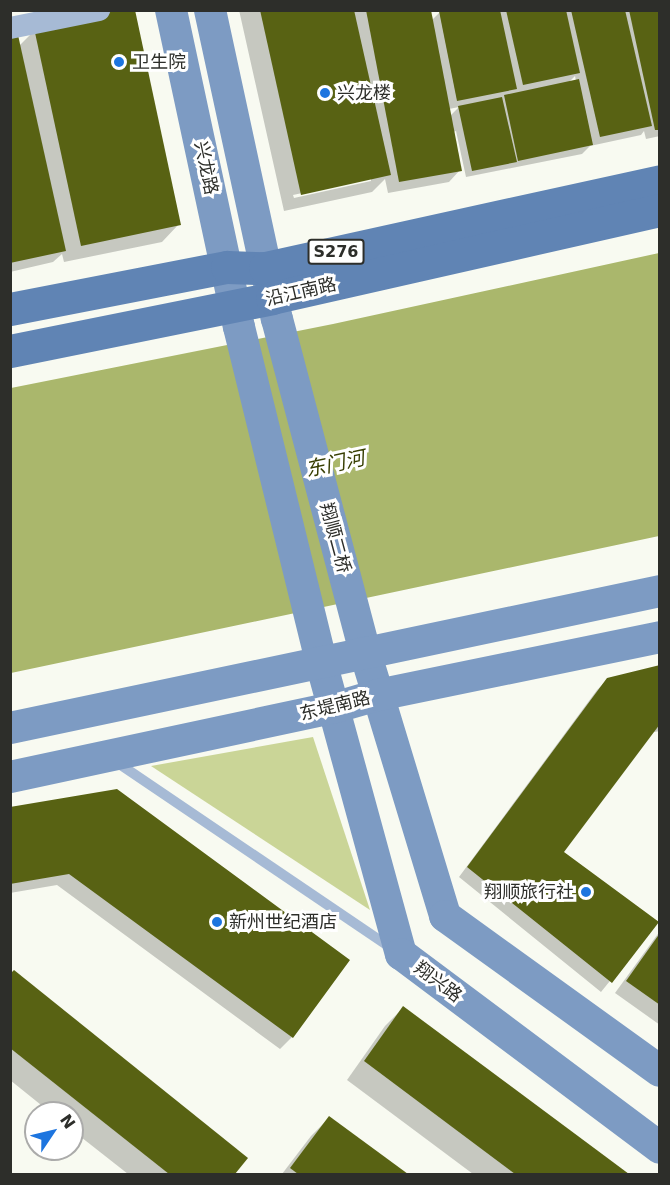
<!DOCTYPE html>
<html>
<head>
<meta charset="utf-8">
<style>
  body { margin:0 }
  #map { position:relative; width:670px; height:1185px; overflow:hidden; background:#f8faf1; font-family:"DejaVu Sans","Noto Sans SC",sans-serif }
  div>[style] { position:absolute }
  .green>* { inset:0; background:#cad597 }
  .water>* { inset:0; background:#aab76c }
  .shadow>* { inset:0; background:#0003 }
  .building>* { inset:0; background:#586213 }
  .service>* { height:10px; margin:-5px; padding:0 5px; transform-origin:5px; border-radius:5px; background:#a6bad5 }
  .minor>* { height:22px; margin:-11px; padding:0 11px; transform-origin:11px; border-radius:11px; background:#a6bad5 }
  .secondary>* { height:32px; margin:-16px; padding:0 16px; transform-origin:16px; border-radius:16px; background:#7d9bc3 }
  .primary>* { height:33px; margin:-16.5px; padding:0 16.5px; transform-origin:16.5px; border-radius:16.5px; background:#6084b4 }
  .dots>* { width:16px; height:16px; translate:-50% -50%; box-sizing:border-box; border:3px solid #fff; border-radius:50% }
  span { translate:-50% -50%; white-space:nowrap; text-align:center; line-height:1.15; -webkit-text-stroke:6px #fff; paint-order:stroke }
  .shield-label span { padding:2px 4px; background:#fff; border:2px solid; border-radius:4px; -webkit-text-stroke-width:0 }
  .shield-label { font-size:16px; color:#2d2e2a; font-weight:700 }
  .poi-label { font-size:18px; color:#2d2e2a }
  .left { translate:0 -50%; text-align:left }
  .right { translate:-100% -50%; text-align:right }
  .street-label { font-size:18px; color:#2d2e2a }
  .water-label { font-size:20px; color:#383f03; font-style:italic }
  .frame { position:absolute; inset:0; border:12px solid #2d2e2a; pointer-events:none }
  .north { position:absolute; left:24px; top:1101px; width:60px; height:60px; box-sizing:border-box; background:#fff; border:2px solid #ababaa; border-radius:50%; rotate:55deg; font-size:16px; font-weight:700; line-height:24px; text-align:center; color:#2d2e2a }
  .north::after { content:''; display:block; margin:auto; width:21px; height:27px; background:#1d75df; clip-path:polygon(50% 0,100% 100%,50% 72%,0 100%) }
</style>
</head>
<body>
<div id="map">
  <div class="green">
    <div style="clip-path:polygon(313px 737px,370px 910px,151px 766px)"></div>
  </div>
  <div class="water">
    <div style="clip-path:polygon(659px 253px,659px 536px,11px 673px,11px 388px,333px 324px)"></div>
  </div>
  <div class="shadow">
    <div style="clip-path:polygon(evenodd,239px 10px,431px 10px,431px 21px,440px 12px,449px 10px,660px 10px,660px 136px,646px 139px,644px 131px,641px 135px,590px 146px,582px 154px,466px 177px,456px 131px,453px 132px,460px 170px,449px 182px,388px 193px,385px 179px,372px 192px,284px 211px,239px 10px,575px 76px,576px 81px,568px 83px,575px 76px,239px 10px,459px 107px,450px 116px,449px 109px,459px 107px,239px 10px,371px 178px,371px 181px,294px 198px,293px 195px,371px 178px)"></div>
    <div style="clip-path:polygon(35px 30px,179px 224px,162px 242px,64px 262px,62px 254px,53px 262px,10px 272px,10px 38px,19px 46px)"></div>
    <div style="clip-path:polygon(660px 667px,660px 731px,649px 733px,561px 852px,657px 923px,601px 992px,459px 877px,597px 690px,607px 680px)"></div>
    <div style="clip-path:polygon(10px 808px,292px 1037px,280px 1049px,57px 885px,10px 893px)"></div>
    <div style="clip-path:polygon(660px 931px,660px 1025px,615px 993px)"></div>
    <div style="clip-path:polygon(10px 975px,246px 1158px,233px 1174px,128px 1174px,72px 1130px,72px 1113px,51px 1113px,10px 1080px)"></div>
    <div style="clip-path:polygon(403px 1008px,627px 1174px,473px 1174px,347px 1080px,385px 1026px)"></div>
    <div style="clip-path:polygon(329px 1118px,406px 1174px,282px 1174px,311px 1136px)"></div>
  </div>
  <div class="building">
    <div style="clip-path:polygon(120px 10px,135px 10px,181px 225px,81px 246px,34px 28px)"></div>
    <div style="clip-path:polygon(260px 10px,354px 10px,391px 175px,301px 195px)"></div>
    <div style="clip-path:polygon(366px 10px,431px 10px,462px 171px,399px 182px)"></div>
    <div style="clip-path:polygon(441px 10px,500px 10px,517px 89px,457px 101px,439px 11px)"></div>
    <div style="clip-path:polygon(506px 10px,566px 10px,580px 73px,523px 85px)"></div>
    <div style="clip-path:polygon(571px 10px,625px 10px,652px 126px,600px 137px)"></div>
    <div style="clip-path:polygon(629px 10px,660px 10px,660px 130px,655px 130px)"></div>
    <div style="clip-path:polygon(18px 35px,66px 251px,10px 263px,10px 36px)"></div>
    <div style="clip-path:polygon(579px 79px,593px 145px,518px 161px,504px 95px)"></div>
    <div style="clip-path:polygon(502px 97px,517px 162px,472px 171px,458px 106px)"></div>
    <div style="clip-path:polygon(660px 665px,660px 724px,564px 852px,659px 922px,612px 983px,467px 867px,607px 678px)"></div>
    <div style="clip-path:polygon(117px 789px,350px 960px,293px 1038px,69px 874px,10px 884px,10px 807px)"></div>
    <div style="clip-path:polygon(660px 933px,660px 1005px,626px 981px)"></div>
    <div style="clip-path:polygon(14px 970px,248px 1158px,235px 1174px,169px 1174px,10px 1048px,10px 974px)"></div>
    <div style="clip-path:polygon(403px 1006px,629px 1174px,515px 1174px,364px 1061px)"></div>
    <div style="clip-path:polygon(329px 1116px,408px 1174px,298px 1174px,290px 1168px)"></div>
  </div>
  <div class="service">
    <div style="left:115px;top:761px;width:336px;rotate:34.1deg"></div>
  </div>
  <div class="minor">
    <div style="left:10px;top:28px;width:91px;rotate:-11.4deg"></div>
  </div>
  <div class="secondary">
    <div style="left:171px;top:10px;width:324px;rotate:77.9deg"></div>
    <div style="left:239px;top:327px;width:345px;rotate:76.2deg"></div>
    <div style="left:321px;top:662px;width:303px;rotate:74.7deg"></div>
    <div style="left:401px;top:954px;width:324px;rotate:36.8deg"></div>
    <div style="left:210px;top:10px;width:316px;rotate:77.8deg"></div>
    <div style="left:277px;top:319px;width:344px;rotate:75.2deg"></div>
    <div style="left:365px;top:652px;width:276px;rotate:73.1deg"></div>
    <div style="left:445px;top:916px;width:265px;rotate:35.8deg"></div>
    <div style="left:10px;top:728px;width:664px;rotate:-11.9deg"></div>
    <div style="left:10px;top:777px;width:330px;rotate:-12.1deg"></div>
    <div style="left:333px;top:708px;width:47px;rotate:-16.1deg"></div>
    <div style="left:378px;top:695px;width:288px;rotate:-11.6deg"></div>
  </div>
  <div class="primary">
    <div style="left:10px;top:309px;width:221px;rotate:-11deg"></div>
    <div style="left:227px;top:267px;width:38px;rotate:2deg"></div>
    <div style="left:265px;top:268px;width:404px;rotate:-12.4deg"></div>
    <div style="left:10px;top:351px;width:267px;rotate:-11.4deg"></div>
    <div style="left:272px;top:298px;width:398px;rotate:-12.8deg"></div>
  </div>
  <div class="dots">
    <div style="left:119px;top:62px;background:#1d75df"></div>
    <div style="left:325px;top:93px;background:#1d75df"></div>
    <div style="left:586px;top:892px;background:#1d75df"></div>
    <div style="left:217px;top:922px;background:#1d75df"></div>
  </div>
  <div class="shield-label">
    <span style="left:336px;top:252px">S276</span>
  </div>
  <div class="poi-label">
    <span class="left" style="left:132px;top:62px">卫生院</span>
    <span class="left" style="left:337px;top:93px">兴龙楼</span>
    <span class="right" style="left:574px;top:892px">翔顺旅行社</span>
    <span class="left" style="left:229px;top:922px">新州世纪酒店</span>
  </div>
  <div class="street-label">
    <span style="left:206px;top:168px;rotate:78deg">兴龙路</span>
    <span style="left:301px;top:292px;rotate:-13deg">沿江南路</span>
    <span style="left:335px;top:538px;rotate:75deg">翔顺二桥</span>
    <span style="left:335px;top:706px;rotate:-14deg">东堤南路</span>
    <span style="left:438px;top:982px;rotate:37deg">翔兴路</span>
  </div>
  <div class="water-label">
    <span style="left:335px;top:464px;rotate:-12deg">东门河</span>
  </div>
  <div class="frame"></div>
  <div class="north">N</div>
</div>
</body>
</html>
